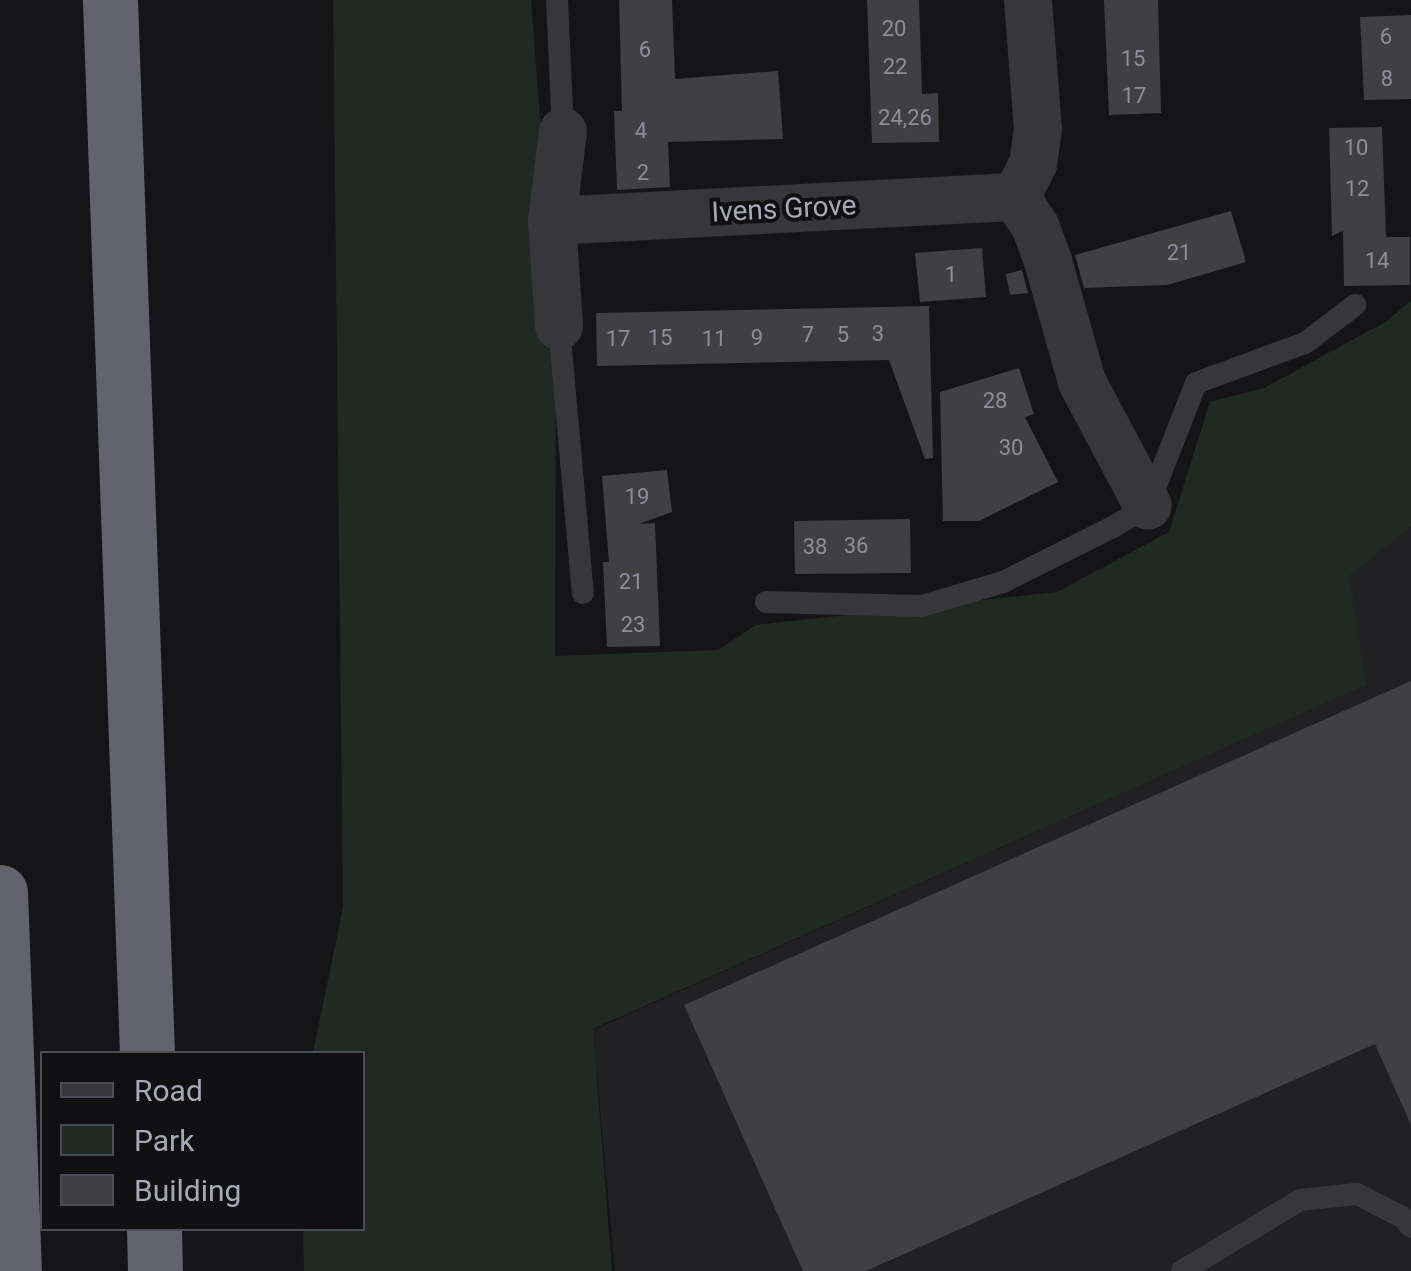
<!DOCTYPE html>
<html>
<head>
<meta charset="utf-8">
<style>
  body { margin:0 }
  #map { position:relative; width:1411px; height:1271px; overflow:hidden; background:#151517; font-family:Roboto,sans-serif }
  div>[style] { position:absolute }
  .built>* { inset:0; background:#212123 }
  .green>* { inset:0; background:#212923 }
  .building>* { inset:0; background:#3f3f44 }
  .lane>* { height:22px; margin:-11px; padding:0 11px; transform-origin:11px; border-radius:11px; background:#36363b }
  .street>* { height:48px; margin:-24px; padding:0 24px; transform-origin:24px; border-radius:24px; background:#36363b }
  .highway>* { height:55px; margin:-27.5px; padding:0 27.5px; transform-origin:27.5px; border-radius:27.5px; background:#62636c }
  span { translate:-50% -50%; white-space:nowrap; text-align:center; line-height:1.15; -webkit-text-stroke:8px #101012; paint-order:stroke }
  .number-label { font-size:22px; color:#8d8e9a }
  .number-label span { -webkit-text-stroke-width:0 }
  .street-label { font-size:28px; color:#a7a9b6 }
  .legend { position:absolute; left:40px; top:1051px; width:325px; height:180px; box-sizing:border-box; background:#101012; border:2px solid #4c4d54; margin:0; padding:12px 18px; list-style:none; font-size:30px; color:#a7a9b6 }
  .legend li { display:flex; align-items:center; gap:20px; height:50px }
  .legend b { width:50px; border:2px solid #4c4d54 }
</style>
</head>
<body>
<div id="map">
  <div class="built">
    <div style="clip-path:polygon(1411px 527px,1411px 1271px,615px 1271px,593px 1030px,1365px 685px,1350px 574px)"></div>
  </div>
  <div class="green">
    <div style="clip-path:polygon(333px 0,531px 0,556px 325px,555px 656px,718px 650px,756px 625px,1057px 592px,1169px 532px,1210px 402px,1264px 388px,1385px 322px,1411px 301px,1411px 527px,1350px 575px,1366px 685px,593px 1029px,612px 1271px,304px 1271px,303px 1229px,362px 1228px,362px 1054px,313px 1053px,343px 907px)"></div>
  </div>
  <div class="building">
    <div style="clip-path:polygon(619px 0,672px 0,675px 79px,778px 71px,783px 139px,668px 142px,670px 187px,617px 190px,614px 111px,622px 111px)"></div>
    <div style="clip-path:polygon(867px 0,919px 0,922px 94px,938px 93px,939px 142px,872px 143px)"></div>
    <div style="clip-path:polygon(1104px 0,1158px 0,1161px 113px,1109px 115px)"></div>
    <div style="clip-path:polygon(1411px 15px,1411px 99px,1364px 100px,1360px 17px)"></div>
    <div style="clip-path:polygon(1382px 127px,1386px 237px,1410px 237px,1410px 285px,1344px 286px,1343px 231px,1332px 236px,1329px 128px)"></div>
    <div style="clip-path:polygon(1231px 211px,1246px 262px,1167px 285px,1084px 288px,1075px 255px)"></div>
    <div style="clip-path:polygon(982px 248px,986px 297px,920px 302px,915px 253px)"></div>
    <div style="clip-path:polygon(1022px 270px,1028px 293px,1010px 295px,1006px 274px)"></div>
    <div style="clip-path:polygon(929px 306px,933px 458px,925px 459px,889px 360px,597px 366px,596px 313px)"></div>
    <div style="clip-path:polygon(1019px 368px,1034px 414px,1025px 417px,1058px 482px,979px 521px,943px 521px,940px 392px)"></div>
    <div style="clip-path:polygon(667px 470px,672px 512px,639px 524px,655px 523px,660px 646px,607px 647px,603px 562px,609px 562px,602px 476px)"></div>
    <div style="clip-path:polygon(910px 519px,911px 573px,795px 574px,794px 521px)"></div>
    <div style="clip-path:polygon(1411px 681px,1411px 1125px,1375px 1044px,866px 1271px,803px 1271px,684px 1005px)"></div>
  </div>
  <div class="lane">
    <div style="left:557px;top:0;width:132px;rotate:87.4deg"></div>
    <div style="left:559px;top:326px;width:268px;rotate:84.9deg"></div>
    <div style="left:766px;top:602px;width:156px;rotate:1.5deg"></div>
    <div style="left:922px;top:606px;width:84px;rotate:-16.5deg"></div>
    <div style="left:1003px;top:582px;width:123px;rotate:-26.6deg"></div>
    <div style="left:1113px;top:527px;width:41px;rotate:-31deg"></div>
    <div style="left:1148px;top:506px;width:132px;rotate:-68.7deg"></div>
    <div style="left:1196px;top:383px;width:116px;rotate:-20.2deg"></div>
    <div style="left:1305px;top:343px;width:63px;rotate:-37.2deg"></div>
    <div style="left:1182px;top:1271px;width:138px;rotate:-31deg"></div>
    <div style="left:1300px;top:1200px;width:57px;rotate:-6deg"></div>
    <div style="left:1357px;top:1194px;width:51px;rotate:27.1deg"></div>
    <div style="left:1402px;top:1217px;width:13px;rotate:48deg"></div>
  </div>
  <div class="street">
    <div style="left:1028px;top:0;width:129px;rotate:85.6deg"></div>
    <div style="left:1038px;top:129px;width:35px;rotate:98deg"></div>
    <div style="left:1033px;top:164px;width:37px;rotate:117deg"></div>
    <div style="left:1016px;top:197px;width:37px;rotate:57deg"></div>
    <div style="left:1036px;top:228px;width:35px;rotate:70deg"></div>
    <div style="left:1048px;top:261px;width:126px;rotate:74.3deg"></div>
    <div style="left:1082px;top:382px;width:140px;rotate:62deg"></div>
    <div style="left:552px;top:221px;width:465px;rotate:-3deg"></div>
    <div style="left:559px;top:326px;width:105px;rotate:-93.8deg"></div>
    <div style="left:552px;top:221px;width:90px;rotate:-83deg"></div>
  </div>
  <div class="highway">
    <div style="left:110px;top:0;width:1055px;rotate:87.99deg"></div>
    <div style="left:0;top:892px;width:379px;rotate:87.9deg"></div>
    <div style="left:154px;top:1228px;width:43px;rotate:88.7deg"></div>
  </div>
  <div class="number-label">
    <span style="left:894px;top:29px">20</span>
    <span style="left:1386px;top:37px">6</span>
    <span style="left:645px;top:50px">6</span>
    <span style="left:1133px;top:59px">15</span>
    <span style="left:895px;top:67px">22</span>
    <span style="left:1387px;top:79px">8</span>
    <span style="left:1134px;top:96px">17</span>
    <span style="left:905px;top:118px">24,26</span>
    <span style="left:641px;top:131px">4</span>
    <span style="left:1356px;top:148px">10</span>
    <span style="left:643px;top:173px">2</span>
    <span style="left:1357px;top:189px">12</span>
    <span style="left:1179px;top:253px">21</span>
    <span style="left:1377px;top:261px">14</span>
    <span style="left:951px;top:275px">1</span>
    <span style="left:878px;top:334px">3</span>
    <span style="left:808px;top:335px">7</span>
    <span style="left:843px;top:335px">5</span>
    <span style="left:660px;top:338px">15</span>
    <span style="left:757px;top:338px">9</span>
    <span style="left:618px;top:339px">17</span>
    <span style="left:714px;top:339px">11</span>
    <span style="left:995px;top:401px">28</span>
    <span style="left:1011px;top:448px">30</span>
    <span style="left:637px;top:497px">19</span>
    <span style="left:856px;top:546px">36</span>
    <span style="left:815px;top:547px">38</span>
    <span style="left:631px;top:582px">21</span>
    <span style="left:633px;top:625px">23</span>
  </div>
  <div class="street-label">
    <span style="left:784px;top:209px;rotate:-3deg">Ivens Grove</span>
  </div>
  <ul class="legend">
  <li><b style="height:12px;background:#36363b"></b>Road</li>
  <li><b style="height:28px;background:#212923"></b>Park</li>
  <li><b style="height:28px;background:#3f3f44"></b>Building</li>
  </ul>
</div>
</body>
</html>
